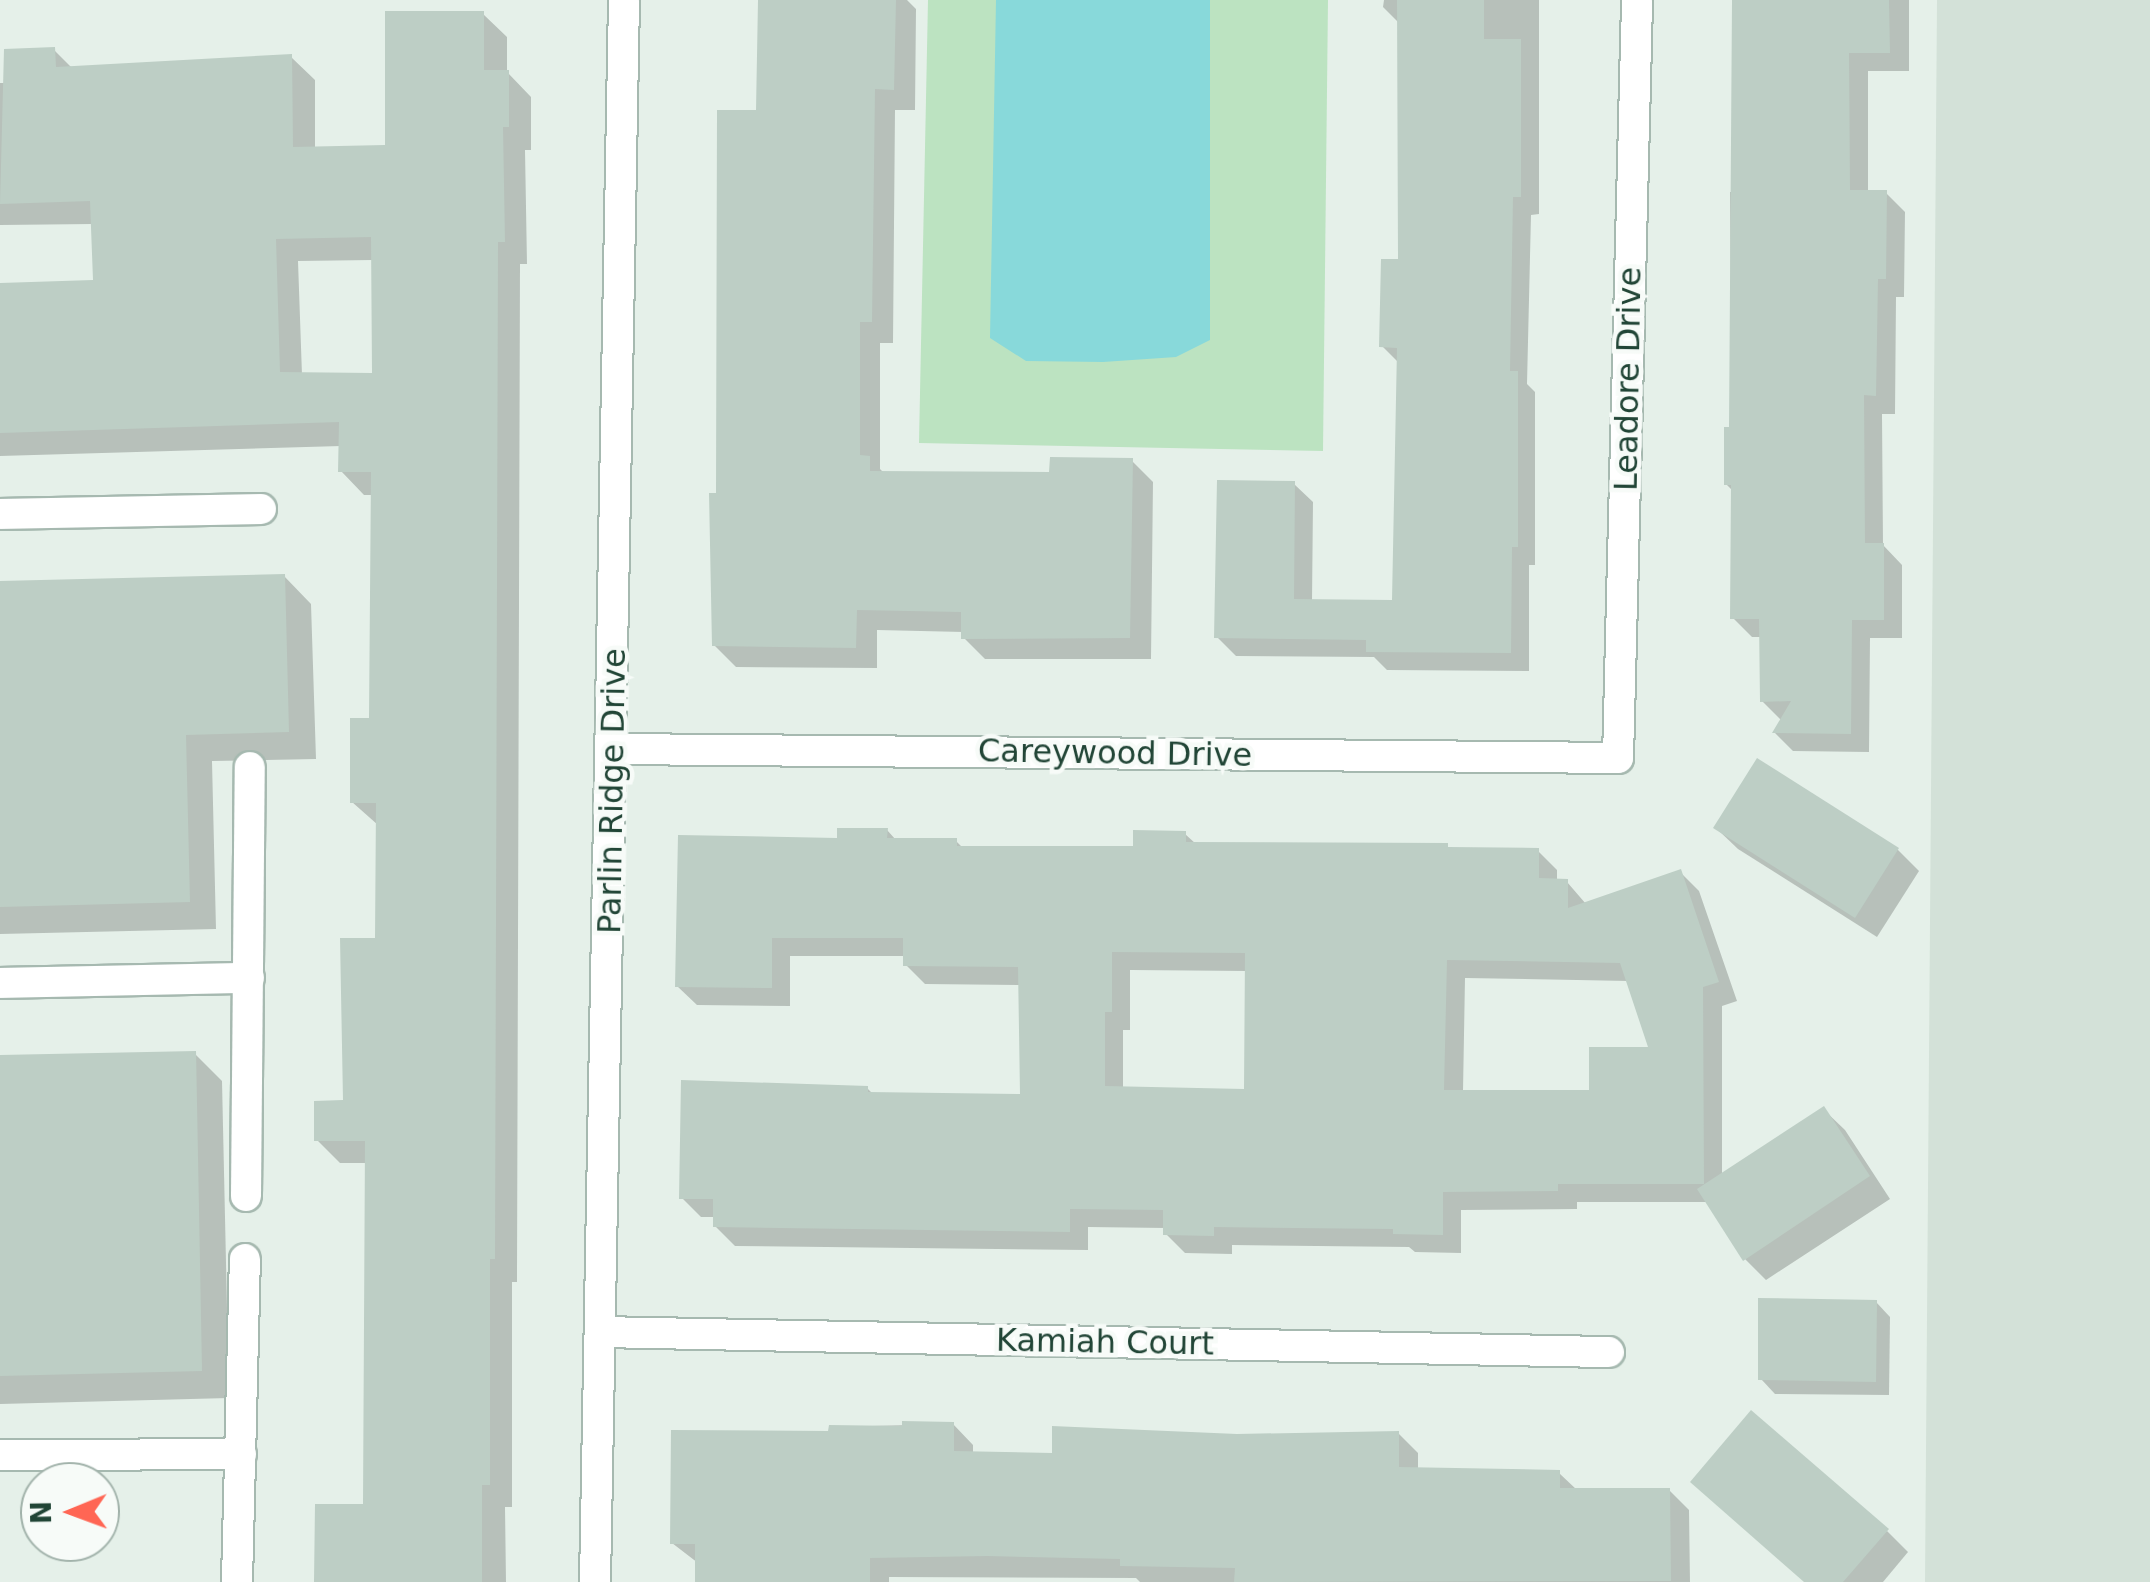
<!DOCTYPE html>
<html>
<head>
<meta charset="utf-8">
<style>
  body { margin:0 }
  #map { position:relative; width:2150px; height:1582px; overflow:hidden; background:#e5f0e9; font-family:"DejaVu Sans",sans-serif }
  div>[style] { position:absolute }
  .built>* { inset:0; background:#d3e1d8 }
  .green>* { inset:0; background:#bce3c1 }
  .water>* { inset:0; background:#88d9da }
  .shadow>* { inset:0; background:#0003 }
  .building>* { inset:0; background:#bdcec5 }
  .roads { filter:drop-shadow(2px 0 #a6b9b0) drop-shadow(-2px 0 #a6b9b0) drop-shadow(0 2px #a6b9b0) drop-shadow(0 -2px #a6b9b0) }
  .minor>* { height:30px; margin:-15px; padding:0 15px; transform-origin:15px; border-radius:15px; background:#fff }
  span { translate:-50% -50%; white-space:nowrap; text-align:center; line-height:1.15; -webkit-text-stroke:9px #f7fbf8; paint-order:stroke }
  .street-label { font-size:32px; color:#214536 }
  .north { position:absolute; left:20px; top:1462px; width:100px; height:100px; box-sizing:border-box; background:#f7fbf8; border:2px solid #a1b2aa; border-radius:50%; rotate:269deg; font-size:28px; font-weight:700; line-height:40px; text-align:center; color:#214536 }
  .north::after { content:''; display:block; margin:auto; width:35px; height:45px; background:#ff6654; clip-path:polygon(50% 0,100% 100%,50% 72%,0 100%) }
</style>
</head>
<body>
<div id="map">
  <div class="built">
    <div style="clip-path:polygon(1937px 0,2150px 0,2150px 1582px,1925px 1582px)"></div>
  </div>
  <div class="green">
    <div style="clip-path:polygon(928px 0,1328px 0,1323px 451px,919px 443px)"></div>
  </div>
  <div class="water">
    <div style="clip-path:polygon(996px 0,1210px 0,1210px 340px,1176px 357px,1103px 362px,1026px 361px,990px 338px)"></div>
  </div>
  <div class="shadow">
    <div style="clip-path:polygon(760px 0,907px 0,916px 9px,915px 110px,895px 110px,893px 343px,880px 343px,880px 469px,884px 473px,1052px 475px,1132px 461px,1153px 482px,1151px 659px,985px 659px,964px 638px,964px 632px,877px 630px,877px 668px,736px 667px,714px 645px,718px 496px,758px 112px)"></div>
    <div style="clip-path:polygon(1384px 0,1539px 0,1539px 214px,1531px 215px,1527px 384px,1535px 392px,1535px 565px,1529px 565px,1529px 671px,1387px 670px,1374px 657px,1236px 656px,1217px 637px,1294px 484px,1313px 502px,1312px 602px,1395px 602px,1399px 363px,1382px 346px,1401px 262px,1399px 23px,1383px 7px)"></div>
    <div style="clip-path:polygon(1733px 0,1909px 0,1909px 71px,1868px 71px,1868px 193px,1886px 193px,1905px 212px,1904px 297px,1896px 297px,1895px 414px,1882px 414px,1883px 545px,1902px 565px,1902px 638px,1870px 638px,1869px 752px,1793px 751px,1775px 733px,1782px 721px,1762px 701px,1762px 637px,1752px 637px,1733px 618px,1733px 491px,1726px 484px,1732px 429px,1730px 192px,1736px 192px)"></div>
    <div style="clip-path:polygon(evenodd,483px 14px,507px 37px,507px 72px,531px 97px,531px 150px,525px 150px,527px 264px,520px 264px,517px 1282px,512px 1282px,512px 1507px,505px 1507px,506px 1582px,317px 1582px,366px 1506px,368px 1163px,340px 1163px,317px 1140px,346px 1103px,377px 940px,378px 825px,352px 802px,372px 721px,374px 495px,364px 495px,341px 471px,341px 446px,0 456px,0 286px,96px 283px,93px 224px,0 225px,0 83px,8px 83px,54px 50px,72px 68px,291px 57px,315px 80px,315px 149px,387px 148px,483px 14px,373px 260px,374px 375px,302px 375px,298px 261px,373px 260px)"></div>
    <div style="clip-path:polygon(284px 576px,311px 604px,316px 759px,212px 761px,216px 929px,0 934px,0 584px)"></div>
    <div style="clip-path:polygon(1716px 828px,1898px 850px,1919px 871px,1877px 937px,1738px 849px)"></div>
    <div style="clip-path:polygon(evenodd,887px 830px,896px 840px,956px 841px,963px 848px,1135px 849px,1185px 834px,1196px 844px,1446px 845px,1451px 850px,1538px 851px,1557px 870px,1557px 882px,1567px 882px,1586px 904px,1680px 872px,1699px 891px,1737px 1001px,1722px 1006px,1722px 1176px,1823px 1109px,1845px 1130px,1890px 1199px,1766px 1280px,1745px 1259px,1708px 1202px,1577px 1202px,1577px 1209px,1461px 1210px,1461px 1253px,1415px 1252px,1409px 1247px,1232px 1245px,1232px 1254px,1185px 1253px,1166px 1234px,1166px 1228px,1088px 1227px,1088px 1250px,735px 1246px,715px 1226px,716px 1217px,701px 1217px,682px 1198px,867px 1088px,873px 1094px,1023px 1097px,1021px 985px,925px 984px,906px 965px,906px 956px,790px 956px,790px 1006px,697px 1005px,677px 986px,840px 841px,887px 830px,1130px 970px,1247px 971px,1246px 1091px,1123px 1089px,1123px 1030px,1130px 1030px,1130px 970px,887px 830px,1465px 978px,1629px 981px,1652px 1049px,1591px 1092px,1463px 1092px,1465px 978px)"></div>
    <div style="clip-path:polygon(194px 1053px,222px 1081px,229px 1398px,0 1404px,0 1057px)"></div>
    <div style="clip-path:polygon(1876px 1302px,1890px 1317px,1889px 1395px,1775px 1394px,1761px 1379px)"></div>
    <div style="clip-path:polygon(953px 1424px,973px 1445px,973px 1454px,1055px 1456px,1237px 1436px,1398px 1433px,1418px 1453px,1418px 1470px,1559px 1473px,1577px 1490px,1669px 1490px,1689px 1510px,1690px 1582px,1140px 1582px,1136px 1578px,889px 1577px,889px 1582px,697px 1582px,698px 1563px,672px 1543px,831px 1434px,831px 1427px)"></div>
    <div style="clip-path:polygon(1887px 1531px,1908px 1552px,1883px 1582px,1805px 1582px)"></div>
  </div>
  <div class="building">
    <div style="clip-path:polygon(758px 0,896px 0,894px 90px,875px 89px,872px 322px,860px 322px,860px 455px,870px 456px,870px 471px,1049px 472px,1050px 457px,1133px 458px,1130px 638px,961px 639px,961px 612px,857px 610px,856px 648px,712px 646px,709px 493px,716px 493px,717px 110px,756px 110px)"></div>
    <div style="clip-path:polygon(1397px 0,1484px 0,1484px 39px,1521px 39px,1521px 197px,1513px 197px,1510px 371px,1518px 371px,1518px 547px,1512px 547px,1511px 653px,1366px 652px,1366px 640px,1214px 638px,1217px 480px,1295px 481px,1294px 599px,1392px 600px,1397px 348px,1379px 347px,1381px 259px,1398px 259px)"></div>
    <div style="clip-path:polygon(1732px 0,1889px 0,1890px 53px,1849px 53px,1850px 190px,1887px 190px,1886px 279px,1878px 279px,1876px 396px,1864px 395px,1865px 543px,1884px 543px,1884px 620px,1852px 620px,1851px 734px,1772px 733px,1791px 701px,1760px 702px,1759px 619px,1730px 619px,1731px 485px,1724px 485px,1724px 427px,1729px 427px)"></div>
    <div style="clip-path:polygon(evenodd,385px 11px,484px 11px,484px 70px,509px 70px,509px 127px,503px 127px,505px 242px,498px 242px,495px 1259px,490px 1259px,490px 1485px,482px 1485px,482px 1582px,314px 1582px,315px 1504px,363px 1504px,365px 1141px,314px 1141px,314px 1101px,343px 1100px,340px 938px,375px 938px,376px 803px,350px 803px,350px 718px,369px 718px,371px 472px,338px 472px,339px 422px,0 433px,0 283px,93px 280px,90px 201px,0 204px,4px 49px,55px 47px,56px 67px,292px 54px,293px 147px,385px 145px,385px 11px,371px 237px,372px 373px,280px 372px,276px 239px,371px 237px)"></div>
    <div style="clip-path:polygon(285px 574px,289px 732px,186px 735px,190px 902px,0 907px,0 581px)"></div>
    <div style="clip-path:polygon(1757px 758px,1899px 848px,1855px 918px,1713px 828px)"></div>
    <div style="clip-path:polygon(evenodd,837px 828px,888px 828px,887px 838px,957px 838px,957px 846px,1133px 846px,1133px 830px,1186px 831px,1186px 842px,1448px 843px,1448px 847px,1539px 848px,1539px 878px,1568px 879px,1568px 908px,1681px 869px,1719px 982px,1703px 987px,1704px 1184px,1558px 1184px,1558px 1191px,1443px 1192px,1443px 1235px,1393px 1234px,1393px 1229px,1214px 1227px,1214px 1236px,1163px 1235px,1163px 1210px,1070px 1209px,1070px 1232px,713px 1227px,713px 1199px,679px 1199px,681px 1080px,868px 1086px,868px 1092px,1020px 1094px,1018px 967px,903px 966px,903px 938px,772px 938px,772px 988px,675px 987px,678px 835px,837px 838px,837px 828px,1112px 952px,1245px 953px,1244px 1089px,1105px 1086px,1105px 1012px,1112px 1012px,1112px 952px,837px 828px,1447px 960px,1620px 963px,1648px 1047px,1589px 1047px,1589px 1090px,1444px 1090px,1447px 960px)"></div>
    <div style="clip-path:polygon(196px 1051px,202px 1371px,0 1376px,0 1055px)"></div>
    <div style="clip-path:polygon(1824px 1106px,1870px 1176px,1743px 1261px,1697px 1189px)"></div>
    <div style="clip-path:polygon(1758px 1298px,1877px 1300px,1876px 1382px,1758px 1380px)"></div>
    <div style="clip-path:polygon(1751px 1410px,1889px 1529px,1843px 1582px,1804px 1582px,1690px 1482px)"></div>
    <div style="clip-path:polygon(902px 1421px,954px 1422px,954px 1451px,1052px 1453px,1052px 1426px,1237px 1434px,1399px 1431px,1399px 1467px,1560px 1470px,1560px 1488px,1670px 1488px,1671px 1581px,1234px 1582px,1235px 1568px,1120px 1566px,1120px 1559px,987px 1556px,870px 1558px,870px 1582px,695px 1582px,695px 1544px,670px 1544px,671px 1430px,828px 1431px,829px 1425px,902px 1426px)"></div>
  </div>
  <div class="roads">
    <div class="minor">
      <div style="left:0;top:514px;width:261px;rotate:-1.1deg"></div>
      <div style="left:613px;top:749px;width:1005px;rotate:0.51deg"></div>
      <div style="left:1618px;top:758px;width:758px;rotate:-88.56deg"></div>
      <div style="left:0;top:983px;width:249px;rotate:-1.2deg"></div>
      <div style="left:246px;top:1196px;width:429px;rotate:-89.5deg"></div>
      <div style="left:600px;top:1332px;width:1009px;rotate:1.14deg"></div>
      <div style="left:0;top:1455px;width:241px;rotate:-0.2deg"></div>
      <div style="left:237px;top:1582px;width:323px;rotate:-88.6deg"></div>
      <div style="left:595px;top:1582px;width:1582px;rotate:-88.95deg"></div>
    </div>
  </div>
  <div class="street-label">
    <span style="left:1628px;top:379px;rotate:-89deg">Leadore Drive</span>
    <span style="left:1115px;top:753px;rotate:1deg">Careywood Drive</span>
    <span style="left:612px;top:791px;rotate:-89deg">Parlin Ridge Drive</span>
    <span style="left:1105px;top:1342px;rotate:1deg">Kamiah Court</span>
  </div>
  <div class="north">N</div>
</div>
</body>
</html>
